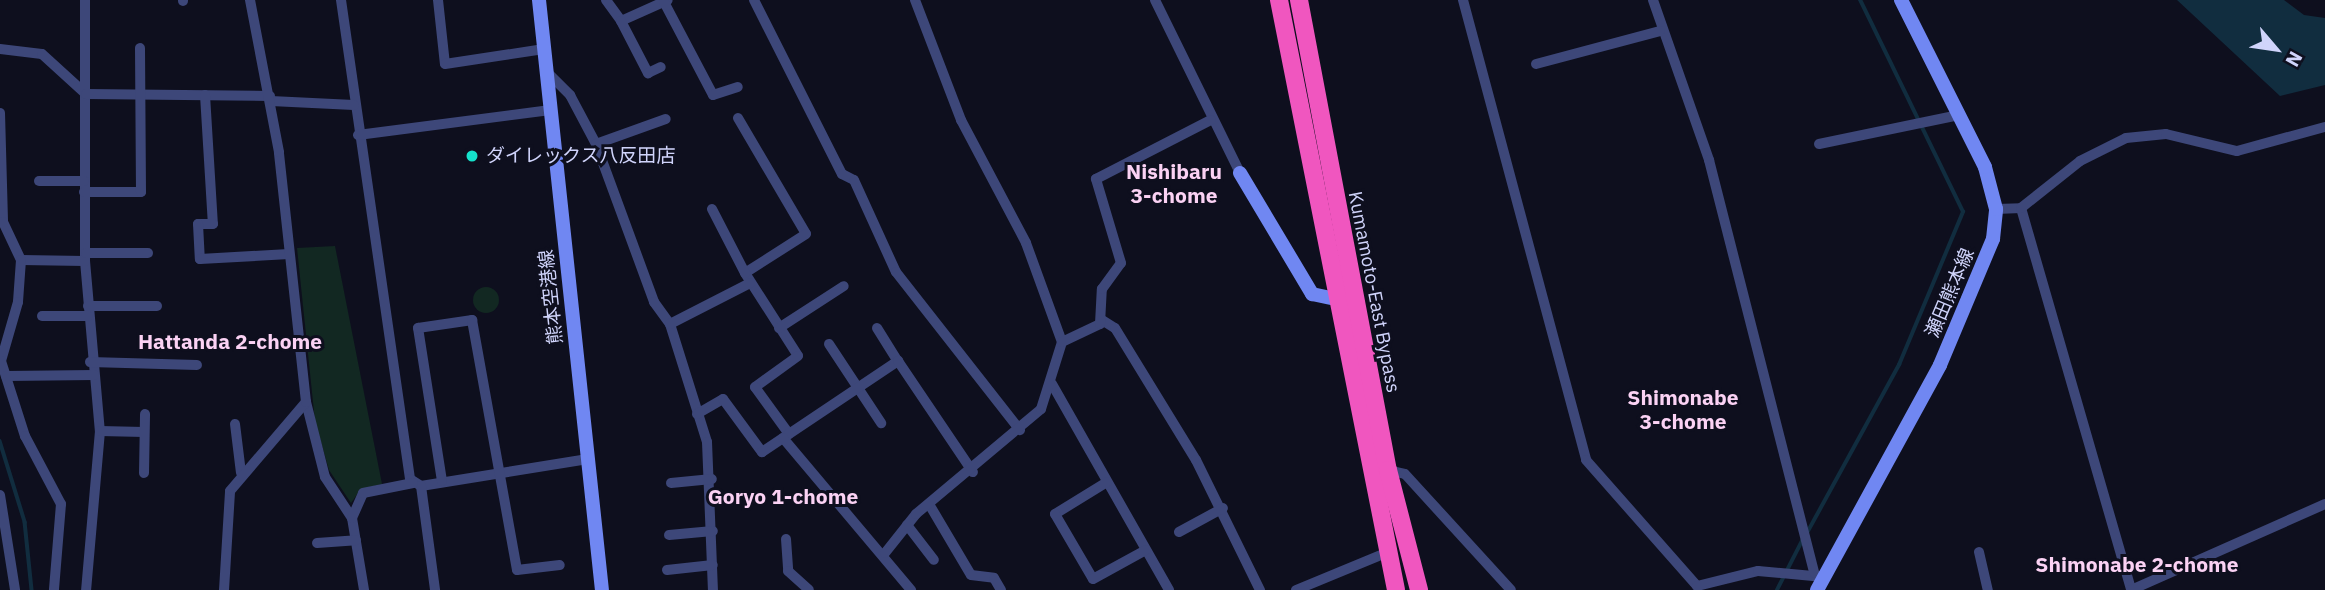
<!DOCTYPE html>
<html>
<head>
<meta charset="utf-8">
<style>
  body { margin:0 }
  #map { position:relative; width:2325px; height:590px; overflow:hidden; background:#0e0f1e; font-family:"IBM Plex Sans","Noto Sans JP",sans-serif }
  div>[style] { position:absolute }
  .green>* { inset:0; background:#122822 }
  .round { border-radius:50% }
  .water>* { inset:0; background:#112d3f }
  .stream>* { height:3.5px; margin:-1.75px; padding:0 1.75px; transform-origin:1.75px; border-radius:1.75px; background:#112d3f }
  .street>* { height:10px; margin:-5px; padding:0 5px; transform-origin:5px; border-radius:5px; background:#3d4779 }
  .secondary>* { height:14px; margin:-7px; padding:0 7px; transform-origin:7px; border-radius:7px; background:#7087f2 }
  .highway>* { height:18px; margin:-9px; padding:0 9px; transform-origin:9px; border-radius:9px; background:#f056bf }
  .dots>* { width:19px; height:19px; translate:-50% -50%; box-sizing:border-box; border:4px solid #0e0f1e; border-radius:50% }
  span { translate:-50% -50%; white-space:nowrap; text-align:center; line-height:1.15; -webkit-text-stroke:6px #0e0f1e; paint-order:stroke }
  .poi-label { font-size:19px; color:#d0d4fb }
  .left { translate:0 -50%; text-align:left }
  .street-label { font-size:19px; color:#d0d4fb }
  .neighbourhood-label { font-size:21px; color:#fbd2f4; font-weight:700 }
  .north { position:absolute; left:2241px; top:14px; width:70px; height:70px; -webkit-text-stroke:5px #0e0f1e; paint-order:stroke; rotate:119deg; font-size:19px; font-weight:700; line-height:28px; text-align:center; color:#d0d4fb }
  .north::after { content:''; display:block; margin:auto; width:24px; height:32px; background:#d0d4fb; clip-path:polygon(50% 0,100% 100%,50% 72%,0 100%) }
</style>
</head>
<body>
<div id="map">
  <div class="green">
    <div style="clip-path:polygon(335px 246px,382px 484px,361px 489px,351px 503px,329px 470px,315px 421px,297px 248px)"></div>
    <div class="round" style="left:473px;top:287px;width:26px;height:26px"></div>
  </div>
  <div class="water">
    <div style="clip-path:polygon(2177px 0,2284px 0,2304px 15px,2325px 18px,2325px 85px,2280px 96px)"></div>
  </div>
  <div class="stream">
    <div style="left:0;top:441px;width:85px;rotate:72.8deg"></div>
    <div style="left:25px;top:522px;width:68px;rotate:84.1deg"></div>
    <div style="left:1807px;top:533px;width:192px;rotate:-61.3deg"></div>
    <div style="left:1899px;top:365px;width:166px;rotate:-67.3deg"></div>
    <div style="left:1963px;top:212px;width:236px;rotate:-115.9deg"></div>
    <div style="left:1777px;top:590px;width:57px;rotate:-63deg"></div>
  </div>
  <div class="street">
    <div style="left:85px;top:0;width:261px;rotate:90deg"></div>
    <div style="left:85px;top:261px;width:171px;rotate:85deg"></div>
    <div style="left:100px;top:431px;width:160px;rotate:95deg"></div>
    <div style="left:183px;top:0;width:1px;rotate:90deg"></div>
    <div style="left:341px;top:0;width:484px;rotate:81.8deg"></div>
    <div style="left:410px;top:479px;width:13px;rotate:32deg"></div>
    <div style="left:421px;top:486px;width:169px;rotate:-9.2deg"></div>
    <div style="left:438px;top:0;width:64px;rotate:83.8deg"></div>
    <div style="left:445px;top:64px;width:100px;rotate:-8.6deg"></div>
    <div style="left:606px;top:0;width:26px;rotate:54deg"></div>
    <div style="left:621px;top:21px;width:51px;rotate:-24.1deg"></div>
    <div style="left:754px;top:0;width:195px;rotate:63.2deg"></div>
    <div style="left:842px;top:174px;width:13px;rotate:27deg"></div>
    <div style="left:854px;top:180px;width:101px;rotate:65.5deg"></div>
    <div style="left:896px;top:272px;width:201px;rotate:51.9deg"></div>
    <div style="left:915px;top:0;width:129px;rotate:69deg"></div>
    <div style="left:961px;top:120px;width:139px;rotate:62.1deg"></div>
    <div style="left:1026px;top:243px;width:105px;rotate:70deg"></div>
    <div style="left:1155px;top:0;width:193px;rotate:63.8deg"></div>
    <div style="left:1463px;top:0;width:476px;rotate:75deg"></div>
    <div style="left:1586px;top:460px;width:168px;rotate:48.6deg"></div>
    <div style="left:1697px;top:586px;width:63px;rotate:-13.8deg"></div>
    <div style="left:1758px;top:571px;width:66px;rotate:5.2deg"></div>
    <div style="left:1653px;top:0;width:170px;rotate:70.7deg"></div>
    <div style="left:1709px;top:160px;width:426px;rotate:75.7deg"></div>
    <div style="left:664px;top:2px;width:105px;rotate:62.2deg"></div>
    <div style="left:713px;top:95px;width:26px;rotate:-18deg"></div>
    <div style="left:621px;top:21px;width:59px;rotate:62.6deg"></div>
    <div style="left:648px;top:73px;width:14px;rotate:-25deg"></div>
    <div style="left:0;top:49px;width:42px;rotate:6.8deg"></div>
    <div style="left:42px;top:54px;width:59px;rotate:42.3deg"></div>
    <div style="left:86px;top:94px;width:184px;rotate:0.6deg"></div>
    <div style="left:1536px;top:64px;width:128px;rotate:-14.9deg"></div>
    <div style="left:547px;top:72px;width:33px;rotate:45deg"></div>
    <div style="left:570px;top:95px;width:55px;rotate:62deg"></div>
    <div style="left:596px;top:144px;width:168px;rotate:69.8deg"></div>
    <div style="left:654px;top:302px;width:27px;rotate:54deg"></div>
    <div style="left:670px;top:324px;width:124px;rotate:72.6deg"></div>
    <div style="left:707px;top:442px;width:148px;rotate:87.7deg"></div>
    <div style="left:205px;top:95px;width:129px;rotate:86.5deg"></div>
    <div style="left:213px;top:224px;width:15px;rotate:180deg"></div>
    <div style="left:198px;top:224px;width:35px;rotate:87deg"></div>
    <div style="left:200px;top:259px;width:89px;rotate:-3.2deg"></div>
    <div style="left:271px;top:101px;width:83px;rotate:2.8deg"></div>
    <div style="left:0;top:113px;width:109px;rotate:88.4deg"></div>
    <div style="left:3px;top:222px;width:42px;rotate:64.7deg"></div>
    <div style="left:21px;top:260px;width:64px;rotate:0.9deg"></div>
    <div style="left:738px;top:118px;width:134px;rotate:59.6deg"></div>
    <div style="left:806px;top:234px;width:72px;rotate:147.4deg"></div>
    <div style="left:745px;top:273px;width:98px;rotate:57.4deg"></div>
    <div style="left:798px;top:356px;width:53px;rotate:144.2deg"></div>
    <div style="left:755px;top:387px;width:58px;rotate:54.1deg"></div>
    <div style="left:358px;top:135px;width:194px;rotate:-7.4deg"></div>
    <div style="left:596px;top:144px;width:74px;rotate:-19.7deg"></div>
    <div style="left:1819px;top:144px;width:143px;rotate:-11.7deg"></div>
    <div style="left:39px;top:181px;width:45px"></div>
    <div style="left:84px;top:192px;width:57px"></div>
    <div style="left:141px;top:192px;width:144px;rotate:-90.4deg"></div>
    <div style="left:2021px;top:208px;width:398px;rotate:73.9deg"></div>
    <div style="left:712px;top:209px;width:72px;rotate:62.7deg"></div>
    <div style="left:1996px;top:209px;width:25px;rotate:-2deg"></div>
    <div style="left:2021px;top:208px;width:75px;rotate:-38.5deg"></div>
    <div style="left:2080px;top:161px;width:51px;rotate:-26.6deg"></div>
    <div style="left:2126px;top:138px;width:40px;rotate:-5.7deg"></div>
    <div style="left:2166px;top:134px;width:73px;rotate:13.5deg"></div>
    <div style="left:2237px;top:151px;width:91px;rotate:-15.3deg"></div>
    <div style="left:86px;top:253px;width:62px"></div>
    <div style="left:21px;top:260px;width:42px;rotate:94.1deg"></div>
    <div style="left:18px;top:302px;width:61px;rotate:106.1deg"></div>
    <div style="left:1px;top:361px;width:79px;rotate:72.3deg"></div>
    <div style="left:25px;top:436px;width:77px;rotate:62.1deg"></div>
    <div style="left:61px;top:504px;width:86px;rotate:94.7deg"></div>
    <div style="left:88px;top:306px;width:69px"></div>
    <div style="left:42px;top:316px;width:46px"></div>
    <div style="left:1102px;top:320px;width:15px;rotate:32deg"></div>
    <div style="left:1115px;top:328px;width:155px;rotate:58.5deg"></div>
    <div style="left:1196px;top:460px;width:145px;rotate:63.8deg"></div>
    <div style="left:670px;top:324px;width:90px;rotate:-27.1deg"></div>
    <div style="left:779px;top:328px;width:77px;rotate:-32.9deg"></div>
    <div style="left:877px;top:328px;width:39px;rotate:58deg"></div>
    <div style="left:829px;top:344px;width:95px;rotate:56.6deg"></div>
    <div style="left:90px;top:362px;width:107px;rotate:1.6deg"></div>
    <div style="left:6px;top:376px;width:88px;rotate:-0.7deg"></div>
    <div style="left:1052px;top:384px;width:237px;rotate:60.4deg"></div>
    <div style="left:306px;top:402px;width:77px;rotate:75.8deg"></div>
    <div style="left:325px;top:477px;width:49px;rotate:56.6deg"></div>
    <div style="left:352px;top:518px;width:73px;rotate:80.5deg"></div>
    <div style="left:697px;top:414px;width:30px;rotate:-30deg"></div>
    <div style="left:723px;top:399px;width:66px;rotate:53.7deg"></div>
    <div style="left:762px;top:452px;width:164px;rotate:-33.8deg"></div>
    <div style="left:898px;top:361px;width:134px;rotate:56deg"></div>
    <div style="left:235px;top:424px;width:49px;rotate:83deg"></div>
    <div style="left:100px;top:431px;width:44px;rotate:1.3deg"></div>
    <div style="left:783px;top:438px;width:199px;rotate:49.9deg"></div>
    <div style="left:1388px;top:470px;width:17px;rotate:13deg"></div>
    <div style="left:1405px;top:474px;width:157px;rotate:47.6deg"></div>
    <div style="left:144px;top:473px;width:59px;rotate:-89deg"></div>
    <div style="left:442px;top:481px;width:155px;rotate:-98.9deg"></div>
    <div style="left:418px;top:328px;width:55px;rotate:-8.4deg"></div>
    <div style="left:472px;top:320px;width:254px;rotate:79.8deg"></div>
    <div style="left:517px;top:570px;width:43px;rotate:-6.6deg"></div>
    <div style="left:1107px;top:482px;width:61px;rotate:148.4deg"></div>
    <div style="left:1055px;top:514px;width:75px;rotate:59.7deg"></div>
    <div style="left:1093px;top:579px;width:60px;rotate:-28.7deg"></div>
    <div style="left:671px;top:483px;width:41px;rotate:-5.6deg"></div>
    <div style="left:421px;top:486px;width:105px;rotate:82.3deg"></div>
    <div style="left:0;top:495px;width:96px;rotate:81deg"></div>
    <div style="left:929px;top:504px;width:82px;rotate:59.4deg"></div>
    <div style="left:971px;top:575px;width:23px;rotate:7deg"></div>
    <div style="left:994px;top:578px;width:14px;rotate:60deg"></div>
    <div style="left:352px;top:518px;width:27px;rotate:-66deg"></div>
    <div style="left:363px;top:493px;width:51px;rotate:-11.3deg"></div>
    <div style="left:907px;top:525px;width:44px;rotate:52.4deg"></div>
    <div style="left:1179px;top:532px;width:50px;rotate:-28.6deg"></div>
    <div style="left:669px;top:535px;width:44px;rotate:-5.2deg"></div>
    <div style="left:786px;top:539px;width:32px;rotate:86deg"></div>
    <div style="left:788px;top:571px;width:28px;rotate:42deg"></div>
    <div style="left:317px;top:543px;width:39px;rotate:-4deg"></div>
    <div style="left:1979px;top:552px;width:39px;rotate:77deg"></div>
    <div style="left:885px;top:553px;width:50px;rotate:-51.5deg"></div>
    <div style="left:916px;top:514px;width:163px;rotate:-40deg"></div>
    <div style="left:1041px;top:409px;width:70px;rotate:-72.6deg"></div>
    <div style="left:1062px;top:342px;width:42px;rotate:-25.3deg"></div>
    <div style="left:1100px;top:324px;width:35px;rotate:-87deg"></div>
    <div style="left:1102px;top:289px;width:32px;rotate:-54deg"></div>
    <div style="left:1121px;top:263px;width:88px;rotate:-106.6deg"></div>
    <div style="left:1096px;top:179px;width:129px;rotate:-27.2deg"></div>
    <div style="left:667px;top:570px;width:46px;rotate:-6.2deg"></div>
    <div style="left:224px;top:590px;width:99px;rotate:-86.5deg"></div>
    <div style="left:230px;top:491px;width:117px;rotate:-49.5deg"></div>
    <div style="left:306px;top:402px;width:251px;rotate:-96.2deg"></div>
    <div style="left:279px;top:152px;width:155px;rotate:-100.8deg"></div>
    <div style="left:1296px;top:590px;width:100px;rotate:-22.4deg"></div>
    <div style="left:2131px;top:590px;width:212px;rotate:-23.9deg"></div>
  </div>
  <div class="secondary">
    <div style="left:539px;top:0;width:593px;rotate:83.91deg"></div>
    <div style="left:1240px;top:173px;width:141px;rotate:59.2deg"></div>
    <div style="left:1312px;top:294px;width:24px;rotate:12deg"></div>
    <div style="left:1817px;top:590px;width:256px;rotate:-61.3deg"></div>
    <div style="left:1940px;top:365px;width:137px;rotate:-67.2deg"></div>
    <div style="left:1993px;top:239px;width:30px;rotate:-84deg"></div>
    <div style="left:1996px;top:209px;width:43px;rotate:-104.7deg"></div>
    <div style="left:1985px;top:167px;width:187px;rotate:-116.7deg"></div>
  </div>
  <div class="highway">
    <div style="left:1279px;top:0;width:601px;rotate:78.78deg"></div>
    <div style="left:1299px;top:0;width:478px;rotate:79.3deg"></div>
    <div style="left:1388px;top:470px;width:124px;rotate:75.5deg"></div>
  </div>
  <div class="dots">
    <div style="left:472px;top:156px;background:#15e2cc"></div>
  </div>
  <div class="poi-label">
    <span class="left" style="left:486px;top:156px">ダイレックス八反田店</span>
  </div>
  <div class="street-label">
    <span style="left:1374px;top:292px;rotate:79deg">Kumamoto-East Bypass</span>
    <span style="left:1950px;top:293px;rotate:-67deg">瀬田熊本線</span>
    <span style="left:551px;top:297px;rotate:-96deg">熊本空港線</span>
  </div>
  <div class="neighbourhood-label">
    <span style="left:1174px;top:183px">Nishibaru<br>3-chome</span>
    <span style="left:230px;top:341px">Hattanda 2-chome</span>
    <span style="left:1683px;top:409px">Shimonabe<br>3-chome</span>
    <span style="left:783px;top:496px">Goryo 1-chome</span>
    <span style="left:2137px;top:564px">Shimonabe 2-chome</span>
  </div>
  <div class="north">N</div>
</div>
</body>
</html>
